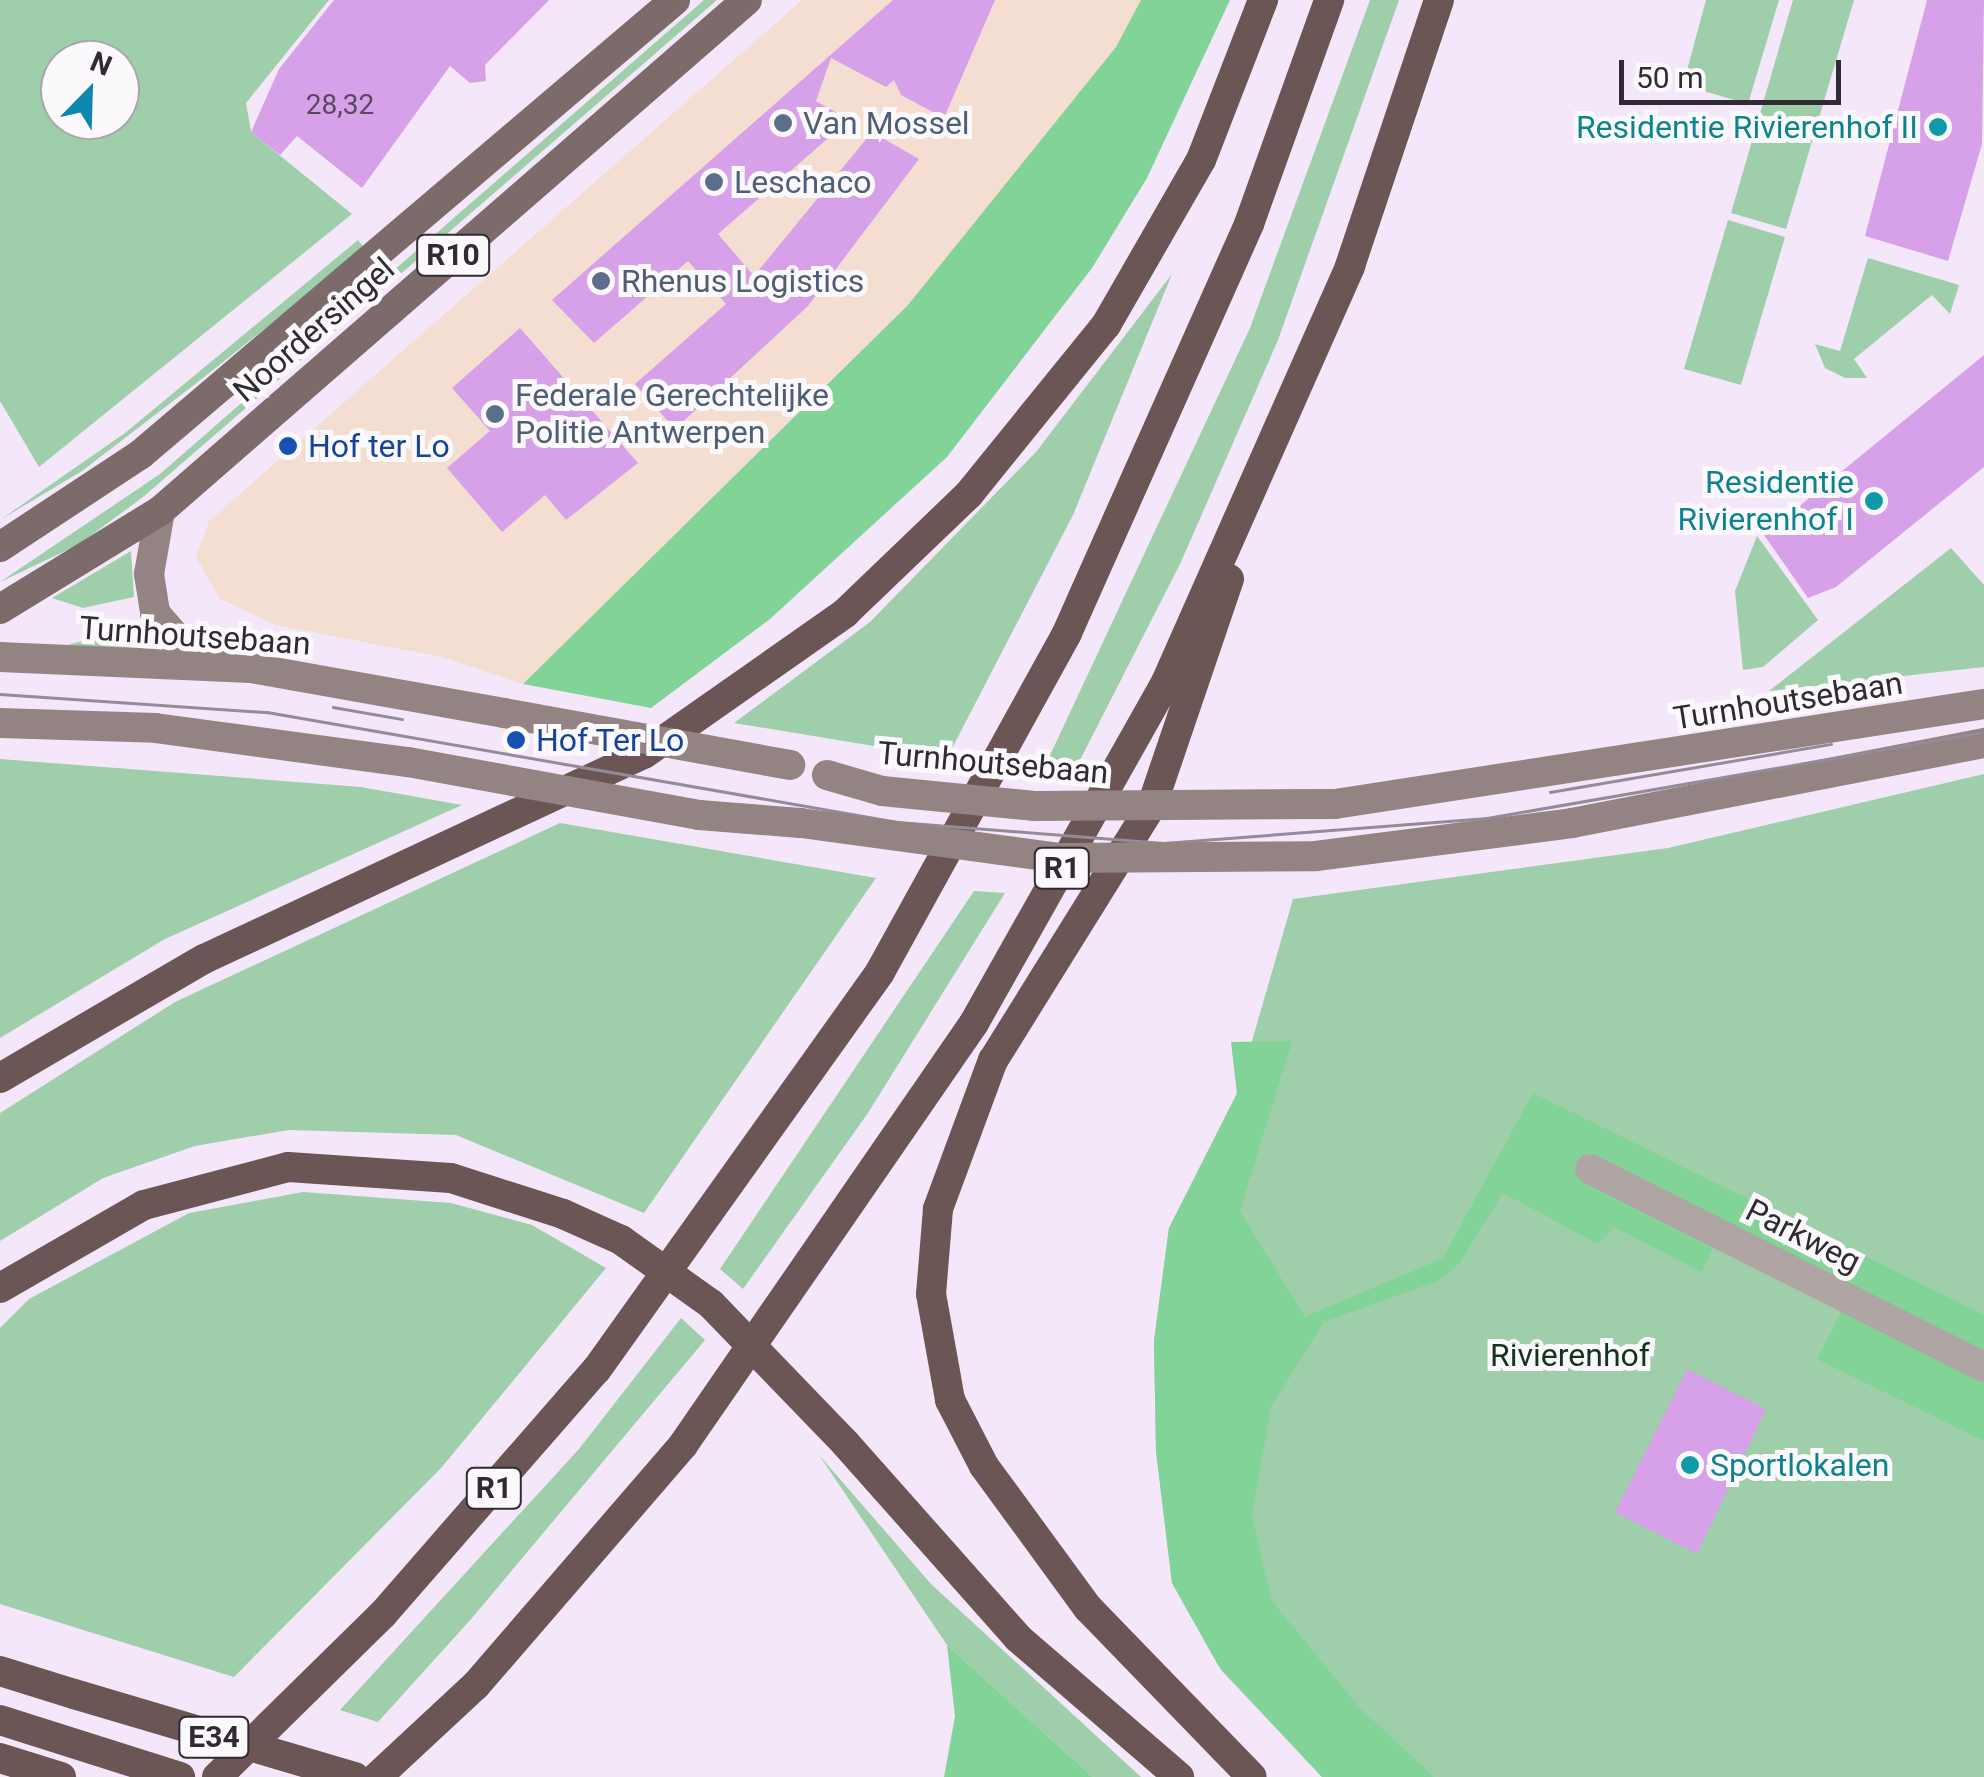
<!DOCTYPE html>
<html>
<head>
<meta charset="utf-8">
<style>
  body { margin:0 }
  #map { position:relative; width:1984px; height:1777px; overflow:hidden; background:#f5e7fa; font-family:Roboto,sans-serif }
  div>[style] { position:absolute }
  .commercial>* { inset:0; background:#f4ded1 }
  .green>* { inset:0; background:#9fceaa }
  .forest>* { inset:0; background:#82d398 }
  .building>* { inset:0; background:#d6a1e9 }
  .street>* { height:30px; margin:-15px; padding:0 15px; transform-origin:15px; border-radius:15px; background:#b0a5a5 }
  .secondary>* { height:30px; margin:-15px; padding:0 15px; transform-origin:15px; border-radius:15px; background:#938383 }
  .primary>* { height:30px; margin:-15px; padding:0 15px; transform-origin:15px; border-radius:15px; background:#7d6a6a }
  .highway>* { height:30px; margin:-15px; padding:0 15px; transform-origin:15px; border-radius:15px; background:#6b5555 }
  .tram>* { height:2.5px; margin:-1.25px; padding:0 1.25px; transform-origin:1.25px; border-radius:1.25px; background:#948b98 }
  .secondary-bridge>* { height:30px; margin:-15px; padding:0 15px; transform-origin:15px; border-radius:15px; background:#938383 }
  .highway-bridge>* { height:30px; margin:-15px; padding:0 15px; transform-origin:15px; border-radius:15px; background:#6b5555 }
  .dots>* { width:28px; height:28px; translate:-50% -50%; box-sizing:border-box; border:5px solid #fcf9fd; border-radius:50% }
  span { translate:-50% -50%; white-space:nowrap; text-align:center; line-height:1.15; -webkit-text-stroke:10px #fcf9fd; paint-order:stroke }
  .number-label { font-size:28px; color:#5a4860 }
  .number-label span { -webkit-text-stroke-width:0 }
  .shield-label span { padding:2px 8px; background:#fcf9fd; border:2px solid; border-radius:8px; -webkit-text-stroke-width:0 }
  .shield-label { font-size:30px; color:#302b32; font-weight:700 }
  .service-label { font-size:32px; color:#4e5e75 }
  .left { translate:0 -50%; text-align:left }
  .culture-label { font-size:32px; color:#0d838f }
  .right { translate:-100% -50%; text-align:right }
  .street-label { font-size:32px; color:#302b32 }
  .transit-label { font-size:32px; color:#164399 }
  .park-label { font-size:32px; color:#12341d }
  .north { position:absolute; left:40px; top:40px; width:100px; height:100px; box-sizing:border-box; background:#fcf9fd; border:2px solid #aaa7ac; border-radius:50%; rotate:23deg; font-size:28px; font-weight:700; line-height:40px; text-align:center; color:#302b32 }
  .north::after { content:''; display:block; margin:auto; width:35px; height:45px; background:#0b88ab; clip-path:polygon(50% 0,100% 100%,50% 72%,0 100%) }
  .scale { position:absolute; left:1619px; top:60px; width:222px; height:45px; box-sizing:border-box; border:5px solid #302b32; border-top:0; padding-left:12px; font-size:30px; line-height:35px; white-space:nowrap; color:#302b32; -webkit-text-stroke:8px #fcf9fd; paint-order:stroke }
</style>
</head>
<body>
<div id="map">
  <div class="commercial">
    <div style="clip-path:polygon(802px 0,1143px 0,1117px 47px,908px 305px,523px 684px,442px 657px,276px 625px,220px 599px,196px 557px,209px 521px)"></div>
  </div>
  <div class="green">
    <div style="clip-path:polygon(evenodd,0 0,329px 0,246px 103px,251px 132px,352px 214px,39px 467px,0 401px,0 0,60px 60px,120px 60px,120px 120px,60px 120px,60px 60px)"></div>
    <div style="clip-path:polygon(704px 0,717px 0,143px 497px,78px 545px,0 582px,160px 474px)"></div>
    <div style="clip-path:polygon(1370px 0,1399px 0,1278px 340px,1181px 562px,1075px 770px,1044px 768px,1250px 328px)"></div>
    <div style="clip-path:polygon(1706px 0,1779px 0,1748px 104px,1683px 85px)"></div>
    <div style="clip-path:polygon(1793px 0,1854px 0,1786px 229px,1731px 213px)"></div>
    <div style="clip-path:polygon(1728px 220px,1785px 237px,1741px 385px,1684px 369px)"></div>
    <div style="clip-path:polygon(358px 240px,365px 249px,203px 378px,82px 471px,0 520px,125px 433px)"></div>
    <div style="clip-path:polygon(1868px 258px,1959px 285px,1950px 314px,1932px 295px,1854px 359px,1867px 378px,1845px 378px,1825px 368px,1815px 344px,1840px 351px)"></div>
    <div style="clip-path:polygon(1172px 274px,1073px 515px,947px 758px,734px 723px,870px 622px,1036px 452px)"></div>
    <div style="clip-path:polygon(1757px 536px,1818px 620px,1763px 667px,1743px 670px,1735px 591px)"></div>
    <div style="clip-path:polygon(1951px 548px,1984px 585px,1984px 667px,1769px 691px)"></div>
    <div style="clip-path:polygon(131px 551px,134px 597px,83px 608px,52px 598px)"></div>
    <div style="clip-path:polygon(144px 625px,169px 653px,48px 650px)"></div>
    <div style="clip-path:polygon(0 759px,361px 787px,462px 805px,165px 939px,0 1038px)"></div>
    <div style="clip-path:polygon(1984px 774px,1984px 1777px,1322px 1777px,1221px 1670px,1172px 1583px,1156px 1451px,1154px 1341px,1169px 1228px,1237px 1093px,1293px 899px,1668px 848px)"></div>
    <div style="clip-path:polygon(560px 823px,876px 878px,644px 1213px,456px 1135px,289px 1130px,195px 1146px,103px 1178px,0 1241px,0 1113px,175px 1002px)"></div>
    <div style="clip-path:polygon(974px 891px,1005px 893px,868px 1113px,743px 1289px,720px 1269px)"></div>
    <div style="clip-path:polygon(303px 1192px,451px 1203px,532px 1225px,606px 1268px,442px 1467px,234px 1677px,0 1604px,0 1328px,29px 1299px,189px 1213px)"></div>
    <div style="clip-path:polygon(681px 1318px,705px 1340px,472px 1618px,378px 1722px,340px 1710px,579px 1449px)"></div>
    <div style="clip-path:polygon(819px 1455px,931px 1584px,1141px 1777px,1093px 1777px,947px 1645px)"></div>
  </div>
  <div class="forest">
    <div style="clip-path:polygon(1141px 0,1230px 0,1147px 178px,1092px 268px,947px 457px,770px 619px,651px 708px,523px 684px,908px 305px,1116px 47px)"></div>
    <div style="clip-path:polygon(1292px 1041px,1240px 1211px,1305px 1317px,1443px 1258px,1533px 1093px,1984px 1315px,1984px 1441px,1817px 1359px,1844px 1306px,1716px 1242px,1702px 1272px,1614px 1227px,1598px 1244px,1503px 1193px,1459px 1264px,1438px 1281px,1324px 1322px,1271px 1407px,1252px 1516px,1272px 1601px,1359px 1707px,1434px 1777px,1322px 1777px,1218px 1665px,1172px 1583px,1156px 1451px,1154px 1341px,1169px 1228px,1237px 1094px,1231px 1042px)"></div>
    <div style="clip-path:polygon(947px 1645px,1093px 1777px,944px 1777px,955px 1716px)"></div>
  </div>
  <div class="building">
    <div style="clip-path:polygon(334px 0,549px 0,485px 65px,486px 81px,470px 83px,450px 66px,362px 188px,297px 136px,280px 155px,251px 132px,279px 69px)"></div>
    <div style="clip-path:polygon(893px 0,995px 0,944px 118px,901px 95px,894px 80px,886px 87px,831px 58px,816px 101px,849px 120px,718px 234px,754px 276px,872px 132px,919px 159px,808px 306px,675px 429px,635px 384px,726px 304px,688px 261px,594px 343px,552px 300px)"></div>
    <div style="clip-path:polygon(1927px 0,1984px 0,1982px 144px,1948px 261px,1865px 236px)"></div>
    <div style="clip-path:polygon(520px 328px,638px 463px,566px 520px,545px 495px,502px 532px,447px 468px,490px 431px,452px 388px)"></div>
    <div style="clip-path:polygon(1984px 355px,1984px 467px,1836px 587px,1808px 598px,1764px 535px)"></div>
    <div style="clip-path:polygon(1687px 1369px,1766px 1409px,1697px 1554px,1615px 1512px)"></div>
  </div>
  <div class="street">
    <div style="left:1590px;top:1169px;width:441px;rotate:26.7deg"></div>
  </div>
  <div class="secondary">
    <div style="left:160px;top:511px;width:64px;rotate:99.9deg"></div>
    <div style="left:149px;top:574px;width:39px;rotate:81deg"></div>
    <div style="left:155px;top:613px;width:38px;rotate:49deg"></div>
    <div style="left:180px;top:642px;width:43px;rotate:23deg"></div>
    <div style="left:0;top:657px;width:251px;rotate:2.5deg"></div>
    <div style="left:251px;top:668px;width:257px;rotate:10.1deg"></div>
    <div style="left:0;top:723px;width:155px;rotate:1.8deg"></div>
    <div style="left:155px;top:728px;width:255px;rotate:7.7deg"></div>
    <div style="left:1335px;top:804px;width:657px;rotate:-8.76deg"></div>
    <div style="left:699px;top:815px;width:102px;rotate:4.5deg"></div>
    <div style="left:1316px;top:856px;width:258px;rotate:-7.3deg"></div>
    <div style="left:1572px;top:823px;width:420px;rotate:-11deg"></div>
  </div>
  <div class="primary">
    <div style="left:0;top:547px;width:169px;rotate:-33.4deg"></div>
    <div style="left:141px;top:454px;width:701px;rotate:-40.37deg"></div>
    <div style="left:0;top:609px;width:188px;rotate:-31.5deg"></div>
    <div style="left:160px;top:511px;width:778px;rotate:-41.04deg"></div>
  </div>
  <div class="highway">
    <div style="left:1229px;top:579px;width:239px;rotate:108.8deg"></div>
    <div style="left:1152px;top:805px;width:301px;rotate:121.9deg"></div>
    <div style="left:993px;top:1060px;width:159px;rotate:110.3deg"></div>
    <div style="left:938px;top:1209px;width:85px;rotate:94.7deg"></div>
    <div style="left:931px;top:1294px;width:108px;rotate:79.8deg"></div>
    <div style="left:950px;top:1400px;width:74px;rotate:62.7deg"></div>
    <div style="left:984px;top:1466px;width:176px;rotate:53.8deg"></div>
    <div style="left:1088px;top:1608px;width:235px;rotate:45.9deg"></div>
    <div style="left:0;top:1078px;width:236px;rotate:-30.3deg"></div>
    <div style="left:204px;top:959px;width:485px;rotate:-25deg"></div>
    <div style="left:644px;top:754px;width:246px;rotate:-35deg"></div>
    <div style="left:845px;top:613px;width:172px;rotate:-43.8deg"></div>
    <div style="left:969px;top:494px;width:218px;rotate:-51deg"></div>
    <div style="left:1106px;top:325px;width:190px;rotate:-60.1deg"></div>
    <div style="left:1201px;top:160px;width:172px;rotate:-68.8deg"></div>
    <div style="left:0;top:1288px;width:166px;rotate:-30deg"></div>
    <div style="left:144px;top:1205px;width:149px;rotate:-14.8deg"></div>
    <div style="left:288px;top:1167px;width:163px;rotate:3.9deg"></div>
    <div style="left:451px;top:1178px;width:118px;rotate:17.8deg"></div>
    <div style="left:846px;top:1444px;width:259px;rotate:48.4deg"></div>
    <div style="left:1018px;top:1638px;width:213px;rotate:40.8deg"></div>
    <div style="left:0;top:1671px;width:77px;rotate:17.3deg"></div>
    <div style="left:0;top:1720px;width:189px;rotate:17.6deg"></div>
    <div style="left:0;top:1758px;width:64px;rotate:17.3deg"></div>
    <div style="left:217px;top:1777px;width:233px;rotate:-44.5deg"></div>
    <div style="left:383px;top:1614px;width:325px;rotate:-48.9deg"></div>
    <div style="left:597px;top:1369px;width:488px;rotate:-54.5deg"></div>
    <div style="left:880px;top:972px;width:387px;rotate:-61.1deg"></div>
    <div style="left:1067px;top:633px;width:448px;rotate:-66deg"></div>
    <div style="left:1249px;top:224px;width:238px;rotate:-70.3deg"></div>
    <div style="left:377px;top:1777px;width:135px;rotate:-42.9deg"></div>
    <div style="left:476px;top:1685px;width:317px;rotate:-49.2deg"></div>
    <div style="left:683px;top:1445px;width:513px;rotate:-55.41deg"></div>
    <div style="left:974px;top:1023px;width:391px;rotate:-60.6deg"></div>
    <div style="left:1166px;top:682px;width:455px;rotate:-66.1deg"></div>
    <div style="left:1350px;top:266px;width:280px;rotate:-71.5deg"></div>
  </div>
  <div class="tram">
    <div style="left:0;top:694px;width:268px;rotate:3.9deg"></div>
    <div style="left:267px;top:712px;width:641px;rotate:9.89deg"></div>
    <div style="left:898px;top:822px;width:266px;rotate:4.5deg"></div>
    <div style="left:1163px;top:843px;width:325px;rotate:-4.4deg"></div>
    <div style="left:1487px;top:818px;width:504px;rotate:-9.82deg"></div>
    <div style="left:333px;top:707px;width:70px;rotate:9.9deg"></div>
    <div style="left:1550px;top:792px;width:285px;rotate:-9.7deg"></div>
  </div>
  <div class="secondary-bridge">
    <div style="left:504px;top:713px;width:291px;rotate:10.3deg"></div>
    <div style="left:408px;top:762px;width:296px;rotate:10.3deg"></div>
    <div style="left:827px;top:775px;width:57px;rotate:16.2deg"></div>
    <div style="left:882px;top:791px;width:153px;rotate:5.6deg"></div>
    <div style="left:1034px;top:806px;width:301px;rotate:-0.4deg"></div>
    <div style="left:801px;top:823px;width:260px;rotate:7.7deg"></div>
    <div style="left:1059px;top:858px;width:257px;rotate:-0.4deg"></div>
  </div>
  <div class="highway-bridge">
    <div style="left:563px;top:1214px;width:64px;rotate:24.1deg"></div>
    <div style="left:621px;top:1240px;width:110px;rotate:35.4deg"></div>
    <div style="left:711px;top:1304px;width:194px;rotate:46deg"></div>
    <div style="left:74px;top:1694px;width:293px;rotate:16.5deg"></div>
  </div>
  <div class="dots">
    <div style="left:783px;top:123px;background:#5c6f8a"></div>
    <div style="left:1938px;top:127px;background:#0f9aa8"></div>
    <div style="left:714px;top:182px;background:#5c6f8a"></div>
    <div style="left:601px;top:281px;background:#5c6f8a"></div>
    <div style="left:495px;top:414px;background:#5c6f8a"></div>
    <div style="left:288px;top:446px;background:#1a4fb4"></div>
    <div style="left:1874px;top:501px;background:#0f9aa8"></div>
    <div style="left:516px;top:740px;background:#1a4fb4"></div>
    <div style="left:1690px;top:1465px;background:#0f9aa8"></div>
  </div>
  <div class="number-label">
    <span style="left:340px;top:105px">28,32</span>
  </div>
  <div class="shield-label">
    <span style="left:453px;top:255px">R10</span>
    <span style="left:1062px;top:868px">R1</span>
    <span style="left:494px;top:1488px">R1</span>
    <span style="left:214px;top:1737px">E34</span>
  </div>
  <div class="service-label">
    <span class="left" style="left:803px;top:123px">Van Mossel</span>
    <span class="left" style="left:734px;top:182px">Leschaco</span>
    <span class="left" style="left:621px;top:281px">Rhenus Logistics</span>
    <span class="left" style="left:515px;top:414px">Federale Gerechtelijke<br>Politie Antwerpen</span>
  </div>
  <div class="culture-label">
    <span class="right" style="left:1918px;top:127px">Residentie Rivierenhof II</span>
    <span class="right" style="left:1854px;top:501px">Residentie<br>Rivierenhof I</span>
    <span class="left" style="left:1710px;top:1465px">Sportlokalen</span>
  </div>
  <div class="street-label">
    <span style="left:314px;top:330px;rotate:-41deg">Noordersingel</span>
    <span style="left:195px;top:636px;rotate:4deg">Turnhoutsebaan</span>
    <span style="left:1788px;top:701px;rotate:-9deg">Turnhoutsebaan</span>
    <span style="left:993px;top:763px;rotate:5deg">Turnhoutsebaan</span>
    <span style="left:1803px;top:1236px;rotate:27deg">Parkweg</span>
  </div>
  <div class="transit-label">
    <span class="left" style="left:308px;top:446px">Hof ter Lo</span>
    <span class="left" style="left:536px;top:740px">Hof Ter Lo</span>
  </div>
  <div class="park-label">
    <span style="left:1570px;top:1355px">Rivierenhof</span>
  </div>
  <div class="north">N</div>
  <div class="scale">50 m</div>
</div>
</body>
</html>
